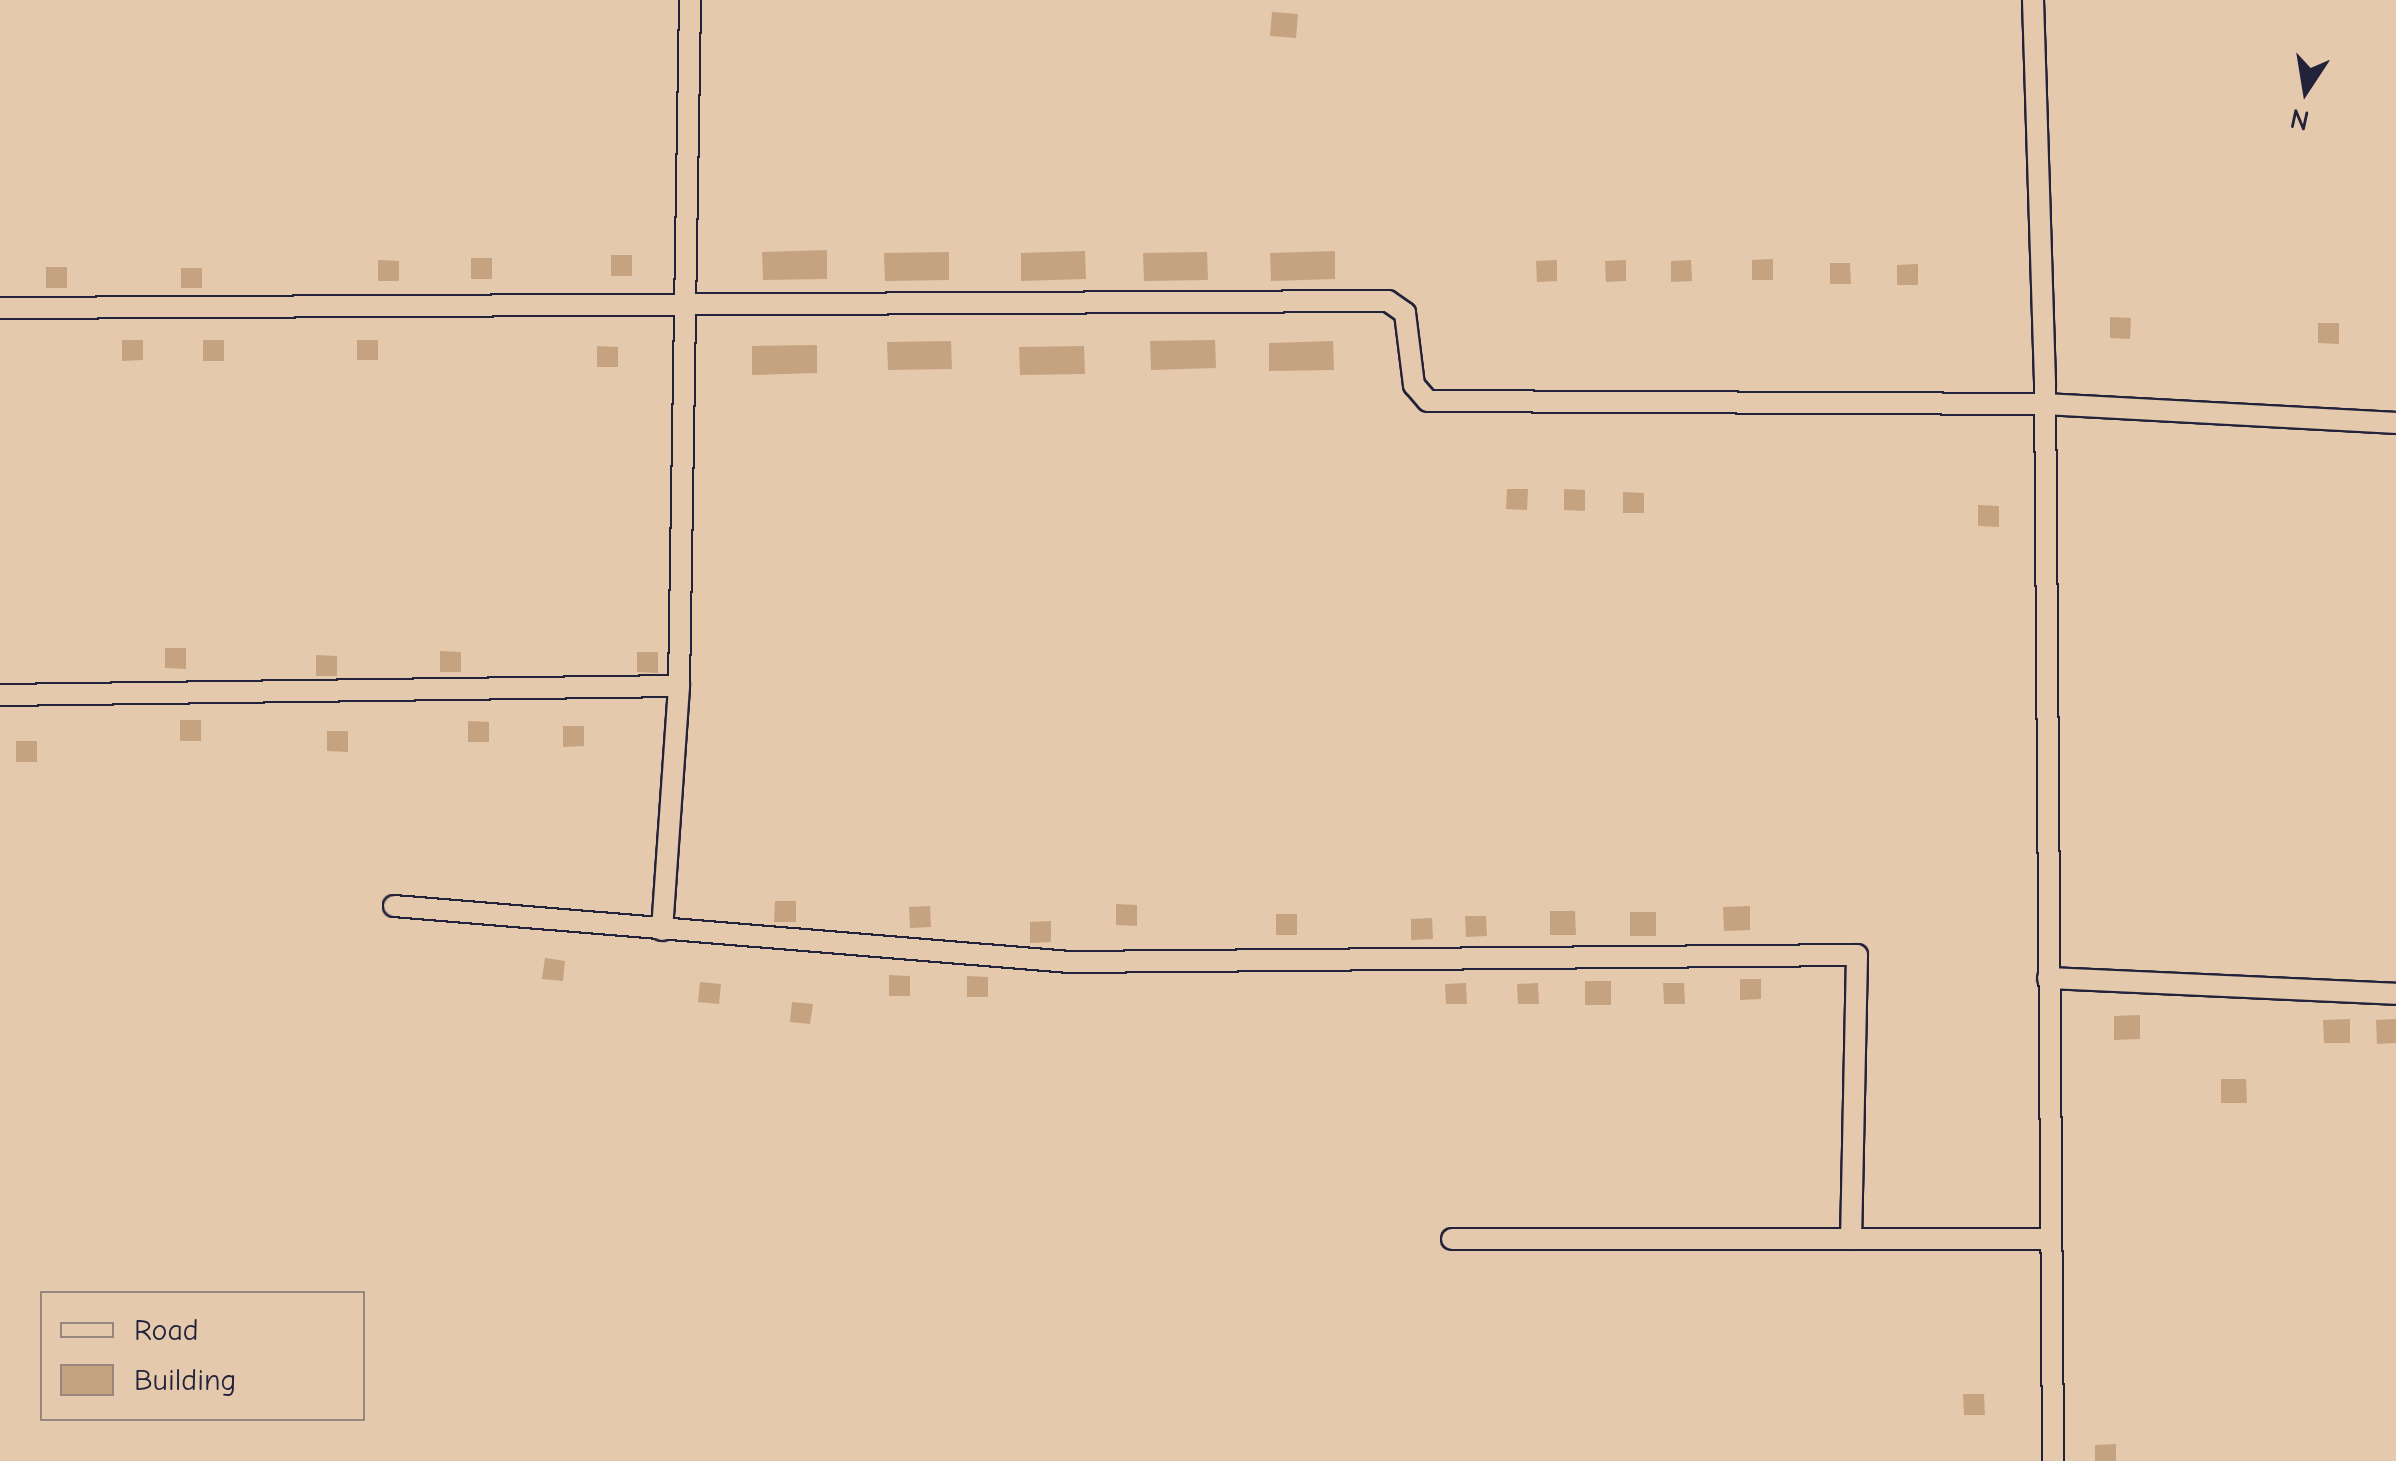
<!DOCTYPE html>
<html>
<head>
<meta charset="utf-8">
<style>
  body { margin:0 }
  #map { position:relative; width:2396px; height:1461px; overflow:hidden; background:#e5c9ac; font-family:"Comic Neue",sans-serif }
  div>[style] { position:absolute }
  .building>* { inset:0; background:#c5a380 }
  .roads { filter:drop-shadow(2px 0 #22223b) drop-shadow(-2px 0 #22223b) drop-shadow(0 2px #22223b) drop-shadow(0 -2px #22223b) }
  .street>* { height:20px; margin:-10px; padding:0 10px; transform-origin:10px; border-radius:10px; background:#e5c9ac }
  span { translate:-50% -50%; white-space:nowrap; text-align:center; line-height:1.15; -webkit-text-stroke:10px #e5c9ac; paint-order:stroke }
  .legend { position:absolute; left:40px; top:1291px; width:325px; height:130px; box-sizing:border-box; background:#e5c9ac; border:2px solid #97867f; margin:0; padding:12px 18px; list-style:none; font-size:30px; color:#22223b }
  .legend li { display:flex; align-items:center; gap:20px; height:50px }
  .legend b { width:50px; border:2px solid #97867f }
  .north { position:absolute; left:2256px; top:40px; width:100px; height:100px; -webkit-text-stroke:8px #e5c9ac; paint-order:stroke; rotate:192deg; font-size:28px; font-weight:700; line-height:40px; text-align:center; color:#22223b }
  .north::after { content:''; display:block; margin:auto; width:35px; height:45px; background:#22223b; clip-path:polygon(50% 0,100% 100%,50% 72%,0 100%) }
</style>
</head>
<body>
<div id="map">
  <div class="building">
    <div style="clip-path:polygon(1272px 12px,1298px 14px,1296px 38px,1270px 36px)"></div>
    <div style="clip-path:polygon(827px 250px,827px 279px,763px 280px,762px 252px)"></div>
    <div style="clip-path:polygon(1085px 251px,1086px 279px,1021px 281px,1021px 253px)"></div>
    <div style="clip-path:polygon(1335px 251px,1335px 279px,1271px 281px,1270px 253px)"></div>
    <div style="clip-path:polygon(949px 252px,949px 280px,885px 281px,884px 253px)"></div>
    <div style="clip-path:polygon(1207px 252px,1208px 280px,1144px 281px,1143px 253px)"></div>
    <div style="clip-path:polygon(611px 255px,632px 255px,632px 276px,611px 276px)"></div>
    <div style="clip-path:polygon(471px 258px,492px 258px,492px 279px,471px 279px)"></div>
    <div style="clip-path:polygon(1773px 259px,1773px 280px,1752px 280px,1752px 260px)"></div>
    <div style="clip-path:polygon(378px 260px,399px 261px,399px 281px,378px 281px)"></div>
    <div style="clip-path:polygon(1557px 260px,1557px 281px,1537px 282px,1536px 261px)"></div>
    <div style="clip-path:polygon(1626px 260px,1626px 281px,1606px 282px,1605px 261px)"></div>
    <div style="clip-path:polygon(1691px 260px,1692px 281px,1671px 282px,1671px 261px)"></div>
    <div style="clip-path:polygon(1830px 263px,1850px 263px,1851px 284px,1830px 284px)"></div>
    <div style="clip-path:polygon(1918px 264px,1918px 285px,1897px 285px,1897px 265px)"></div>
    <div style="clip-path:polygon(46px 267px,67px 267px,67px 288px,46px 288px)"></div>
    <div style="clip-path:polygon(181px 268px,202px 268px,202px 288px,181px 288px)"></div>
    <div style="clip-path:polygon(2110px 317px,2131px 318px,2130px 339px,2110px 338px)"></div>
    <div style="clip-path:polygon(2318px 323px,2339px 323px,2339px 344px,2318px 343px)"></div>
    <div style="clip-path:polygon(122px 340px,143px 340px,143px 360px,122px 361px)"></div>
    <div style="clip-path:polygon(203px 340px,224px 340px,224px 361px,203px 361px)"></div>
    <div style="clip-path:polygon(357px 340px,378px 340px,378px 360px,357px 360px)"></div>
    <div style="clip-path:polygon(1215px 340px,1216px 368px,1151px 370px,1150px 341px)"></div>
    <div style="clip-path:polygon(951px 341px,952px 369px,888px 370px,887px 342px)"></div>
    <div style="clip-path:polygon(1333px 341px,1334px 370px,1269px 371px,1269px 343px)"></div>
    <div style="clip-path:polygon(817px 345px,817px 373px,752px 375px,752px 346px)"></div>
    <div style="clip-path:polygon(597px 346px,618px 347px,618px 367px,597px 367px)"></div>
    <div style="clip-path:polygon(1084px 346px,1085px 374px,1020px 375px,1019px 347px)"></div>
    <div style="clip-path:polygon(1507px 489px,1528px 489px,1527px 510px,1506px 509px)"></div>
    <div style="clip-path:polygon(1564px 489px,1585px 490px,1585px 511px,1564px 510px)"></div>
    <div style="clip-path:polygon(1623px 492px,1644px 493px,1644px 513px,1623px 513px)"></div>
    <div style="clip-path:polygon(1978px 505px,1999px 506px,1999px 527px,1978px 526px)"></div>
    <div style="clip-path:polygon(165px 648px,186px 648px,186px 669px,165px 668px)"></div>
    <div style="clip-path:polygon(440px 651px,461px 652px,461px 672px,440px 672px)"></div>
    <div style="clip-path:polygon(637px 652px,658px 652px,658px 673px,637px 672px)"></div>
    <div style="clip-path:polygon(316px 655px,337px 656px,337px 676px,316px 676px)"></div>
    <div style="clip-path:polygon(180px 720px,201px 720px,201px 741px,180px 741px)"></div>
    <div style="clip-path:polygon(468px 721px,489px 722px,489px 742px,468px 742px)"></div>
    <div style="clip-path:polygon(563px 726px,584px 726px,584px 746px,563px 747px)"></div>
    <div style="clip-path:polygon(327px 731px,348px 731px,348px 752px,327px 751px)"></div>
    <div style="clip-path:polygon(16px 741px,37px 741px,37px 762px,16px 762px)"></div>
    <div style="clip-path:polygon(775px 901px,796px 901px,796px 922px,774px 922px)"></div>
    <div style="clip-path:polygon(1116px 904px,1137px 905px,1137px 926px,1116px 925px)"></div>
    <div style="clip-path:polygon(930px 906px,931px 927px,910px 928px,909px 907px)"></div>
    <div style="clip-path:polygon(1750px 906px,1750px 930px,1724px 931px,1723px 907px)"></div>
    <div style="clip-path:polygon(1550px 911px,1575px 911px,1576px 935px,1550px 935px)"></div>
    <div style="clip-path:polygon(1630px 912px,1656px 912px,1656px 936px,1630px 936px)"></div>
    <div style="clip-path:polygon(1276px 914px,1297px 914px,1297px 935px,1276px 935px)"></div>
    <div style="clip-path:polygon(1465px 916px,1486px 916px,1487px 936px,1466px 937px)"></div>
    <div style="clip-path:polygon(1432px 918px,1433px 939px,1411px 940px,1411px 919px)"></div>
    <div style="clip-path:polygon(1051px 921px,1051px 942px,1030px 943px,1030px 922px)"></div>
    <div style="clip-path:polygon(545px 958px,565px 961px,563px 981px,542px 979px)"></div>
    <div style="clip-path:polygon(889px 975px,910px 976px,910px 996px,889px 996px)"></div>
    <div style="clip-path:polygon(967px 976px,988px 977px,988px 997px,967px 997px)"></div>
    <div style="clip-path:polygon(1740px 979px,1761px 979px,1761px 999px,1740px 1000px)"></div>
    <div style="clip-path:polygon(1585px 981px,1611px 981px,1611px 1005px,1585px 1005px)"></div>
    <div style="clip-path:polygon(700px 982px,721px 984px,719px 1004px,698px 1002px)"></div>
    <div style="clip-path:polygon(1466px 983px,1467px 1004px,1446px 1004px,1445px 984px)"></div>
    <div style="clip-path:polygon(1538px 983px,1539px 1004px,1518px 1004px,1517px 984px)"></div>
    <div style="clip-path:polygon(1663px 983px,1684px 983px,1685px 1004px,1664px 1004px)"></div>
    <div style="clip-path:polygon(792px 1002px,813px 1004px,810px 1024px,790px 1022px)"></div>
    <div style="clip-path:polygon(2140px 1015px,2140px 1039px,2114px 1040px,2114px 1016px)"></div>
    <div style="clip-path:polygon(2350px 1019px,2350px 1043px,2324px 1043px,2323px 1020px)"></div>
    <div style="clip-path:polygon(2396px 1019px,2396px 1043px,2377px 1044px,2376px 1020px)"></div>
    <div style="clip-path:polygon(2221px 1079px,2246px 1079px,2247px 1103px,2221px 1103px)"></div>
    <div style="clip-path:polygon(1963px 1394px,1984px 1394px,1985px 1415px,1964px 1415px)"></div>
    <div style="clip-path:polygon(2116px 1444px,2116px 1461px,2095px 1461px,2095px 1445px)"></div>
  </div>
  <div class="roads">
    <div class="street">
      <div style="left:2033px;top:0;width:383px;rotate:88.2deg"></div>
      <div style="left:2045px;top:383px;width:1078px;rotate:89.57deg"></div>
      <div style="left:0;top:308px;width:1388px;rotate:-0.29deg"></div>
      <div style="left:1388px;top:301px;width:21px;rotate:35deg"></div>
      <div style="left:1405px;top:313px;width:73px;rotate:82.9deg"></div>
      <div style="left:1414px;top:385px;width:21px;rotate:49deg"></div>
      <div style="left:1428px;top:401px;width:617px;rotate:0.28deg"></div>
      <div style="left:2045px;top:404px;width:352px;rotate:3.1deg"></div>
      <div style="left:0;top:695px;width:679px;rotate:-0.76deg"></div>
      <div style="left:394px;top:906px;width:678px;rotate:4.74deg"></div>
      <div style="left:1070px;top:962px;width:787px;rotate:-0.51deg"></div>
      <div style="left:1857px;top:955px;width:284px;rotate:91.2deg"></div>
      <div style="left:662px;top:930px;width:245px;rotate:-86deg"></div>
      <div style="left:679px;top:686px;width:686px;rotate:-89.08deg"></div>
      <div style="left:2048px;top:978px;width:348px;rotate:2.6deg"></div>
      <div style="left:1452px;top:1239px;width:599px"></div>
    </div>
  </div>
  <ul class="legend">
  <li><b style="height:12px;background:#e5c9ac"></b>Road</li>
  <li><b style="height:28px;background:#c5a380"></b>Building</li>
  </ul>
  <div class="north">N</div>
</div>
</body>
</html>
